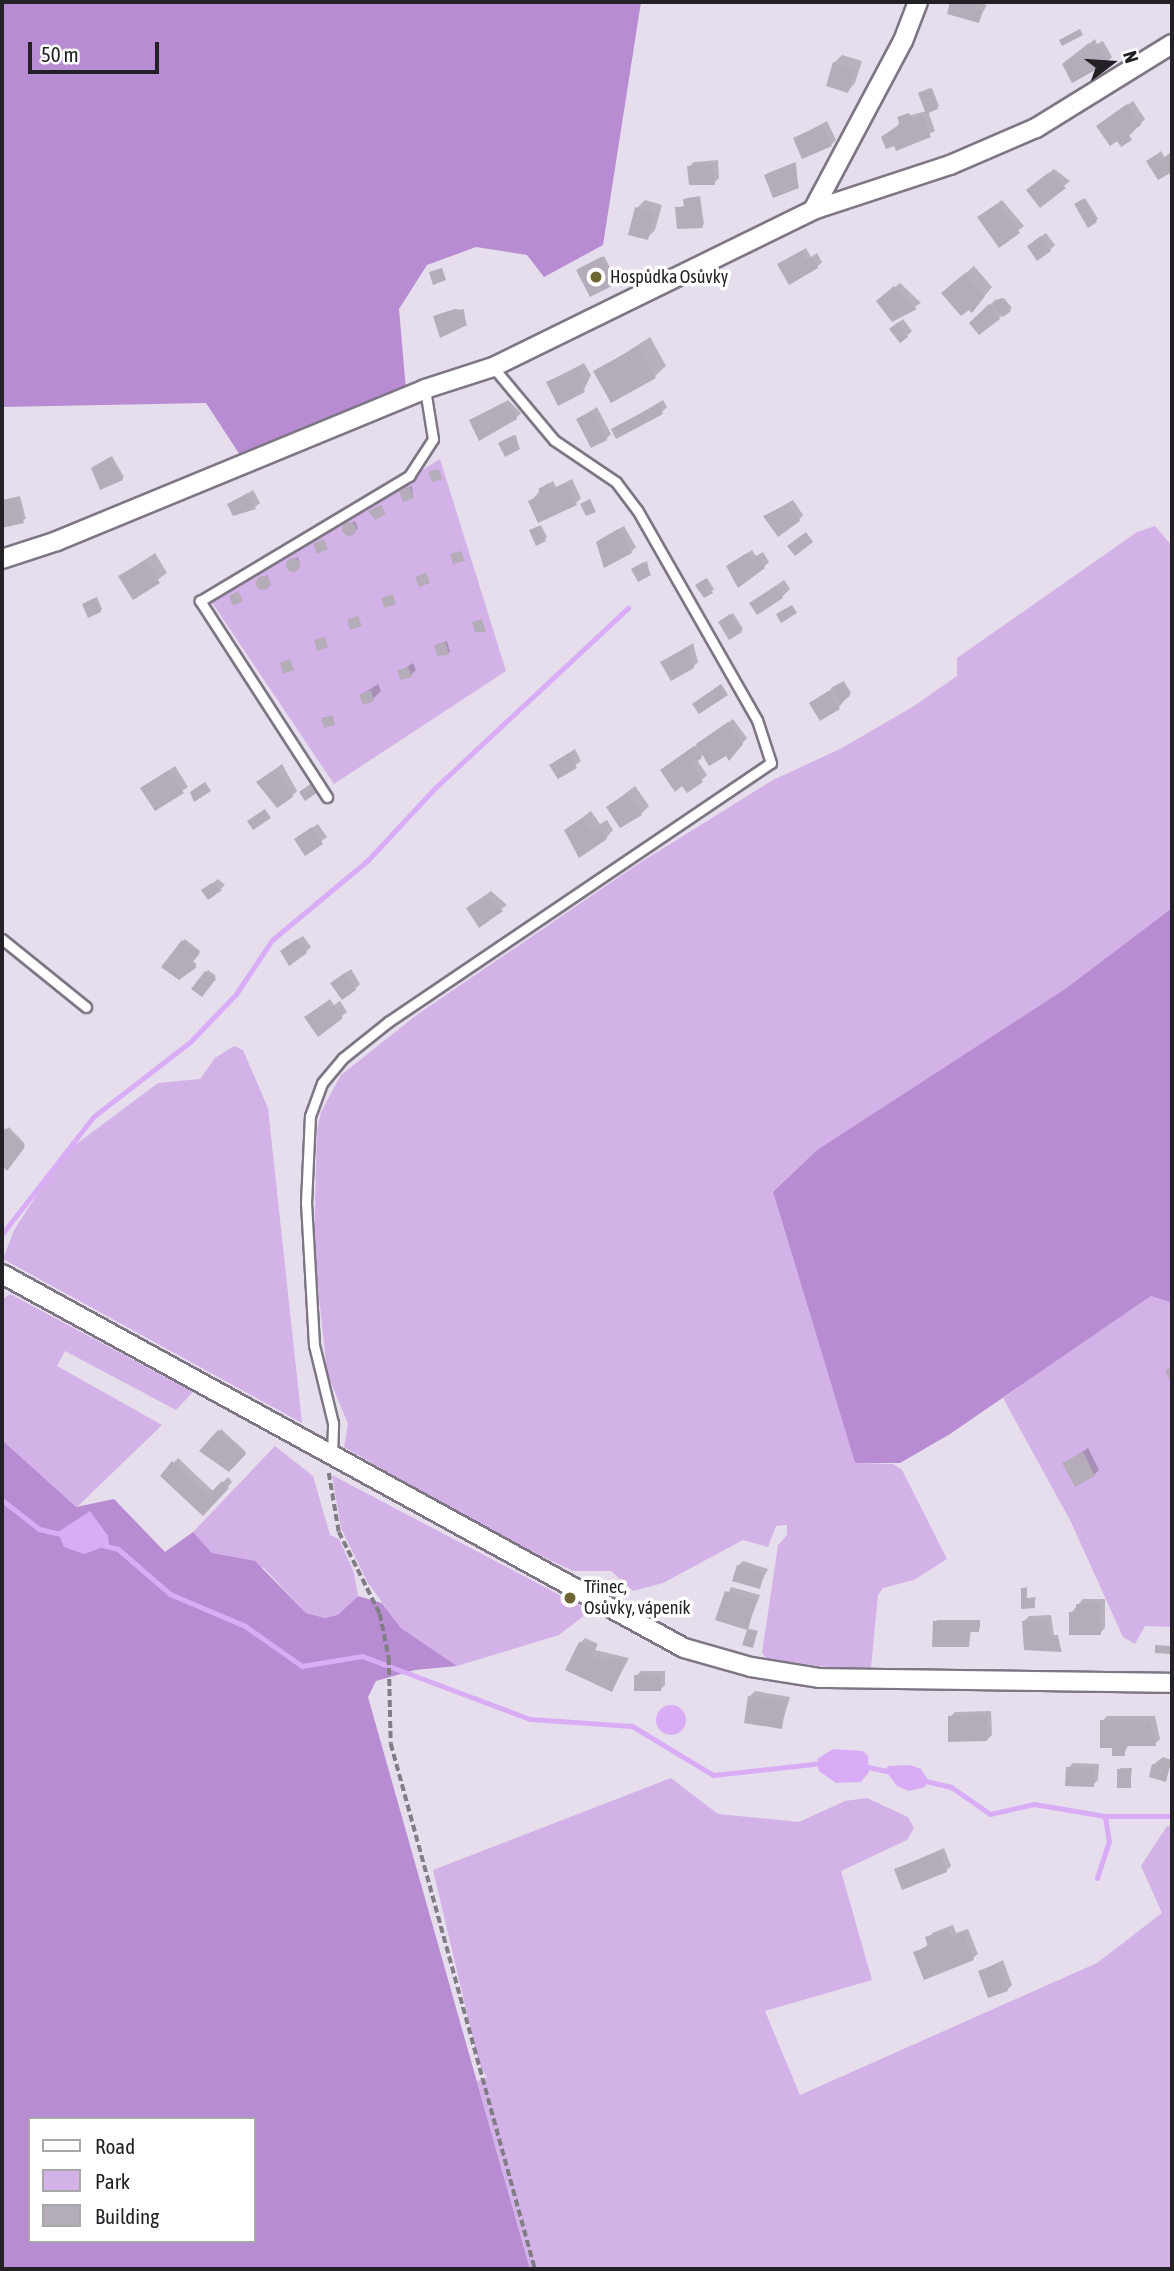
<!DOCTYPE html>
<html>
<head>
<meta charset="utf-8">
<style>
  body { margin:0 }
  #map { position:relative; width:1174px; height:2271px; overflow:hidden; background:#e6deec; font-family:"Asap Condensed",sans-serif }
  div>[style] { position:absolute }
  .green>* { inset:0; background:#d3b3e7 }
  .forest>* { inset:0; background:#b78cd2 }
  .water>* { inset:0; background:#d9adf6 }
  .round { border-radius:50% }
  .shadow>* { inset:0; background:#0003 }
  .stream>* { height:5px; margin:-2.5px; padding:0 2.5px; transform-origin:2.5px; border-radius:2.5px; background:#d9adf6 }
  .building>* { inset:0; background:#b5acba }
  .path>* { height:3.5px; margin-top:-1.75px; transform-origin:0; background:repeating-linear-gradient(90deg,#817c85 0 7px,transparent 0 10.5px) }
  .roads { filter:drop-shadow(2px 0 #7e7684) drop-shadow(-2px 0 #7e7684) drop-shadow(0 2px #7e7684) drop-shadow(0 -2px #7e7684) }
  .service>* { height:9px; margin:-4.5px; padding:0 4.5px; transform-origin:4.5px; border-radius:4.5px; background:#fff }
  .minor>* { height:18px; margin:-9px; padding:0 9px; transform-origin:9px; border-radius:9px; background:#fff }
  .dots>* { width:19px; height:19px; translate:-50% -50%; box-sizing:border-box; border:4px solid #fff; border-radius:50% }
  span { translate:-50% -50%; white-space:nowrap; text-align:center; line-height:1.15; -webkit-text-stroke:7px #fff; paint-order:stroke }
  .poi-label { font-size:18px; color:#242126 }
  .left { translate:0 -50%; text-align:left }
  .frame { position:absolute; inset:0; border:4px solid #242126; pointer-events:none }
  .legend { position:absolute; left:28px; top:2117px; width:228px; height:126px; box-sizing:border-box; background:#fff; border:2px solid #a7a6a8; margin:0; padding:9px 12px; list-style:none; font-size:21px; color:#242126 }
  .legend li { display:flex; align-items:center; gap:14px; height:35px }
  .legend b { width:35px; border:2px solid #a7a6a8 }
  .north { position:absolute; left:1076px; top:28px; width:70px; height:70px; -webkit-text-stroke:5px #fff; paint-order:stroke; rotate:73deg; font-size:19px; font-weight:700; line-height:28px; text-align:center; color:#242126 }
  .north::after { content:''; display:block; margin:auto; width:24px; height:32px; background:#242126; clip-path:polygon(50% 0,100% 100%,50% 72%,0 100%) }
  .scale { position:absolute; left:28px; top:42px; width:131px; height:32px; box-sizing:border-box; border:4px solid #242126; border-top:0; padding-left:9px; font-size:21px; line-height:24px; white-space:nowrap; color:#242126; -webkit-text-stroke:5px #fff; paint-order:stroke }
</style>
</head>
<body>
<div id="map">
  <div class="green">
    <div style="clip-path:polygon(440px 459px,506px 671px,334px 784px,211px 601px)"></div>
    <div style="clip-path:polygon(1155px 526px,1172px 546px,1172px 908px,1065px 989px,817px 1150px,773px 1192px,855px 1463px,893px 1464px,902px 1470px,947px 1559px,914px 1580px,883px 1588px,878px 1595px,871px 1667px,835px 1668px,767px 1659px,762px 1653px,778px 1545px,787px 1535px,787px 1525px,776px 1526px,768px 1547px,743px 1540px,663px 1583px,633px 1591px,611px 1571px,573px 1571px,494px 1533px,344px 1447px,348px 1424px,327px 1373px,314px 1249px,317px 1131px,321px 1112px,341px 1075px,418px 1014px,638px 864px,773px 780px,842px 748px,914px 706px,957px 676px,957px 658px,1137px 532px)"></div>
    <div style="clip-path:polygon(234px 1046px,243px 1050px,268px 1108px,302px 1423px,3px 1259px,14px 1230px,63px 1154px,158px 1083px,200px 1079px,215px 1058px)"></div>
    <div style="clip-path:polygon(10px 1294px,193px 1392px,176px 1410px,65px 1351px,57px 1366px,162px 1425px,76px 1508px,2px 1440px,2px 1300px)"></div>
    <div style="clip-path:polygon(1151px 1296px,1172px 1303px,1172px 1627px,1145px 1626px,1135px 1644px,1123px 1637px,1071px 1522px,1003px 1398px)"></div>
    <div style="clip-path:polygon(275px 1446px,313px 1476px,330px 1535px,339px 1539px,354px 1573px,358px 1596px,338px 1616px,325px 1618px,306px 1613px,264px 1568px,212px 1553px,193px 1532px)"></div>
    <div style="clip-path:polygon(332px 1475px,590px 1611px,559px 1635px,457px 1666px,401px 1628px,368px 1583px,341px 1528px)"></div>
    <div style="clip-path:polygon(671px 1778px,718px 1814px,799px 1822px,845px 1801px,867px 1798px,908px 1817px,914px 1828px,907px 1840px,841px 1871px,872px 1980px,765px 2011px,800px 2095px,1097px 1963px,1162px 1913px,1141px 1866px,1167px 1826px,1172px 1827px,1172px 2269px,530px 2269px,477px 2081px,487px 2078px,479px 2064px,433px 1870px)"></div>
  </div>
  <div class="forest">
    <div style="clip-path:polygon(2px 2px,641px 2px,603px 245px,544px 277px,527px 255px,476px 247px,427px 265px,399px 309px,406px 390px,240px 455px,206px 403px,2px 407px)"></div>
    <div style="clip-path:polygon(1172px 908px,1172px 1303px,1151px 1296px,950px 1434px,900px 1463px,855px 1463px,773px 1192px,817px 1150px,1065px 989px)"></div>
    <div style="clip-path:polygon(evenodd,2px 1440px,76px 1507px,114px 1499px,165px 1552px,193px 1532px,212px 1553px,255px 1561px,306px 1613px,325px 1618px,338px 1615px,358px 1596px,382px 1603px,401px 1628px,457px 1666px,415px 1670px,376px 1681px,368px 1697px,530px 2269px,2px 2269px,2px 1440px,30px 2119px,254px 2119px,254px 2241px,30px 2241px,30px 2119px)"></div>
  </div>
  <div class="water">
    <div style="clip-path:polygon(90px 1511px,108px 1536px,109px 1545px,84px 1554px,64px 1547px,58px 1532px)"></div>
    <div class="round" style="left:656px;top:1705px;width:30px;height:30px"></div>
    <div style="clip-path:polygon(833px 1749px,863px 1751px,868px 1756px,869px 1772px,861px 1782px,836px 1783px,819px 1771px,817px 1759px)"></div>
    <div style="clip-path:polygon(910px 1765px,921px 1769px,928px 1780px,925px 1787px,909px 1791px,897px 1786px,885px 1770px,888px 1766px)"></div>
  </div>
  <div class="shadow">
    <div style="clip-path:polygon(953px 2px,976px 2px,987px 5px,978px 21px,949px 13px)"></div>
    <div style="clip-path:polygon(1095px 39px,1097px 44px,1103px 41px,1112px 57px,1107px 62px,1069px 60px)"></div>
    <div style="clip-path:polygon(842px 55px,862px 61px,855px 83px,848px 91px,834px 63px)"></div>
    <div style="clip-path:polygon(932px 88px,939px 106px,928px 111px,935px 131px,897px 149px,899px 118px,927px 111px,920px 93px)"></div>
    <div style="clip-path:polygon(1133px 101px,1145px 119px,1121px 145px,1098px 126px)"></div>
    <div style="clip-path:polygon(827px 121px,836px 140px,831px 145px,795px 138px)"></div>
    <div style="clip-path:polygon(1161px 151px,1165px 158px,1172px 152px,1172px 170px,1159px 178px,1148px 161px)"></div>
    <div style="clip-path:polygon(718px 160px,719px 178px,714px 183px,689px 167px,694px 162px)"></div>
    <div style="clip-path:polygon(796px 162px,798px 187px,766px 175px,768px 173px)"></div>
    <div style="clip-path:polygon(1054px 169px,1070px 181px,1040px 206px,1033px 185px)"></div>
    <div style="clip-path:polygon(700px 196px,704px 224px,702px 226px,677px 208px,686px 205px,687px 198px)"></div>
    <div style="clip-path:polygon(1085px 198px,1098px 219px,1089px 226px,1078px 203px)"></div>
    <div style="clip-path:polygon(645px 200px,662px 205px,655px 230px,647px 238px,637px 208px)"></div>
    <div style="clip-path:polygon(1002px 200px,1024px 226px,999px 246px,984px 213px)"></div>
    <div style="clip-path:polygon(1046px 233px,1055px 245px,1050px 250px,1034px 241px)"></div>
    <div style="clip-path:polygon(806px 248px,811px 257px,817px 253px,822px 262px,817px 267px,779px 264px)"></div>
    <div style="clip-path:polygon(604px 256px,617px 281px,615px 283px,580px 268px)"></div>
    <div style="clip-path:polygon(974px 266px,992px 287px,972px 311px,951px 286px)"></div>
    <div style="clip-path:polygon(900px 283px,921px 303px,893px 320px,883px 297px)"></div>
    <div style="clip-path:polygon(1004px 298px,1012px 308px,980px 333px,972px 323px,995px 300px)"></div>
    <div style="clip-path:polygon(464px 309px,466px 324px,435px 317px,437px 315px)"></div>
    <div style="clip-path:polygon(903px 319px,912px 331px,907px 336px,896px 324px)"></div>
    <div style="clip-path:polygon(650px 337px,666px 366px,655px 376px,596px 372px)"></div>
    <div style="clip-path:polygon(584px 363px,591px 375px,584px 390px,548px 382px)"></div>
    <div style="clip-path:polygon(508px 400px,521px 413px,516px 418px,471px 421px)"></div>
    <div style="clip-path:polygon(663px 400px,667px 407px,662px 412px,613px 430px)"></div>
    <div style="clip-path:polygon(597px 407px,611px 434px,606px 439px,578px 419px)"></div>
    <div style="clip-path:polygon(516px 435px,519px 447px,502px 441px)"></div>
    <div style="clip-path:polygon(112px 456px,124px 477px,122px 479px,95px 466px)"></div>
    <div style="clip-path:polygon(572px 479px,581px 498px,576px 503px,530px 502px,545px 485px,553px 481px,556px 487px)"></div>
    <div style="clip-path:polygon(412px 486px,413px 497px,401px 491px,403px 489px)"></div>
    <div style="clip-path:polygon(253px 490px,260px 503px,255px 507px,229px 505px)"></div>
    <div style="clip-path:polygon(20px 496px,26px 519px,2px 526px,2px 500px)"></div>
    <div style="clip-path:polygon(793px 500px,803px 515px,799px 520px,765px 516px)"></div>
    <div style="clip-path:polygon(355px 521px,358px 529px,347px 534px,344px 526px)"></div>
    <div style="clip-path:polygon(541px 525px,547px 537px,545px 539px,533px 529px)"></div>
    <div style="clip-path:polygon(624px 526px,636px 547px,631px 552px,603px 538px)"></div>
    <div style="clip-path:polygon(752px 550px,756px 556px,763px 552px,769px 562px,764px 567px,728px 566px)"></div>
    <div style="clip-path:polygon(155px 553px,167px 573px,133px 597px,120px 576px)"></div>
    <div style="clip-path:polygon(298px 557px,300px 564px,290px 570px,287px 562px)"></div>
    <div style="clip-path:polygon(647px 561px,650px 574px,635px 567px)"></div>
    <div style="clip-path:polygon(267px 575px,271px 585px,261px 588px,257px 581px)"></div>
    <div style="clip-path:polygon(707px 578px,714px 589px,712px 591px,699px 583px)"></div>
    <div style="clip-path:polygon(784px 580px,790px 589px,782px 597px,751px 603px)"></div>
    <div style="clip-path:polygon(97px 597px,102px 609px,100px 611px,86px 602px)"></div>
    <div style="clip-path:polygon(733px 613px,743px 629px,741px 631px,722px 620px)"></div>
    <div style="clip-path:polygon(447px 641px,450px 652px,439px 654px,438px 644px)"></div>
    <div style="clip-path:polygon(693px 643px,698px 662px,693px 667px,662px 662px)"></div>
    <div style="clip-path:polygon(413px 663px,416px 670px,411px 675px,400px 671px)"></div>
    <div style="clip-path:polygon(844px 681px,851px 693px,838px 708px,816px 699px)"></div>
    <div style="clip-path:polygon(378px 684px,381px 691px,373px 699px,361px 695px)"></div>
    <div style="clip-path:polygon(733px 719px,747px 738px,734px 753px,704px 754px,697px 760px,707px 775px,702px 780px,687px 790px,662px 770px)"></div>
    <div style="clip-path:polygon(575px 749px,581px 761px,558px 777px,556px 761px)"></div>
    <div style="clip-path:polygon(282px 764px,297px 791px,292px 796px,258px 782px)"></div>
    <div style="clip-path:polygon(175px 766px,188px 787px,155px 808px,143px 788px)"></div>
    <div style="clip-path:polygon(635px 786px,649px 806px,641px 814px,608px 807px)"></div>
    <div style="clip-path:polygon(591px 811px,600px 824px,607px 820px,613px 830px,606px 838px,566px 830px)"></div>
    <div style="clip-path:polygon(318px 824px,327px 837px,305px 853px,301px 835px)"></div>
    <div style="clip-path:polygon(218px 879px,225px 885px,221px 889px,209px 886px)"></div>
    <div style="clip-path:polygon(491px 891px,507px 905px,479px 925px,468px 908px)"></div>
    <div style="clip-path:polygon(303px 936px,311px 947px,306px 952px,287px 947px)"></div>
    <div style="clip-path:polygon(185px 939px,200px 951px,192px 961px,197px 964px,179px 978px,164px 966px)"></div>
    <div style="clip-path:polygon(351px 969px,360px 984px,355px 989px,338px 978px)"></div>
    <div style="clip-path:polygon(208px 970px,216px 976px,201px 995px,193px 989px)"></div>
    <div style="clip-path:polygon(330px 999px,334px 1005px,340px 1001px,347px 1012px,319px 1034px,312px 1012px)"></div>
    <div style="clip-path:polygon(9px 1127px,25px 1144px,7px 1169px,2px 1163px,2px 1134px)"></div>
    <div style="clip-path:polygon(221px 1429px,246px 1452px,229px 1470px,201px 1451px)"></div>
    <div style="clip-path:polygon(1088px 1448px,1099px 1470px,1094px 1475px,1065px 1463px)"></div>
    <div style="clip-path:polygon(178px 1458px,214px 1492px,228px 1477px,232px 1482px,203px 1514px,162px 1476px)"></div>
    <div style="clip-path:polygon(743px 1561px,768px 1569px,759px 1587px,738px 1566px)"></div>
    <div style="clip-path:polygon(731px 1587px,760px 1595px,747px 1628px,758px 1631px,752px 1646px,744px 1644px,749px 1629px,717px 1619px)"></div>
    <div style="clip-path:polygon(1027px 1587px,1027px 1598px,1036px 1597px,1034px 1607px,1023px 1607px,1022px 1589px)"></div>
    <div style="clip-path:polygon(1083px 1599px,1105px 1599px,1105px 1628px,1100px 1633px,1071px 1613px)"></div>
    <div style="clip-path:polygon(1051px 1615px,1054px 1635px,1058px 1635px,1061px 1650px,1024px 1621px,1029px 1616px)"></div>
    <div style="clip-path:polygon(936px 1620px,980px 1620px,980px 1628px,971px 1630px,969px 1646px)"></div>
    <div style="clip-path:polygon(585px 1638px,598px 1644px,595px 1650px,629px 1658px,612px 1690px,580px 1643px)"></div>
    <div style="clip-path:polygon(641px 1671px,665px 1671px,665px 1685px,660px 1690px,636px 1676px)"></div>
    <div style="clip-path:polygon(755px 1691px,790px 1697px,781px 1727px,750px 1696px)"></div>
    <div style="clip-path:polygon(991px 1711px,992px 1735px,987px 1740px,950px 1717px,955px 1712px)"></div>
    <div style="clip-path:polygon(1107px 1716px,1155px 1716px,1160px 1739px,1155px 1744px,1129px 1744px,1124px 1754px,1114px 1746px,1102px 1721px)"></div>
    <div style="clip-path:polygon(1163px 1757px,1172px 1760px,1165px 1780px,1153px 1765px)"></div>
    <div style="clip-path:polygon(1073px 1763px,1099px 1764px,1098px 1780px,1093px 1785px,1068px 1768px)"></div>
    <div style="clip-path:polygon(1121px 1768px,1132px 1768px,1130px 1786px,1119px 1770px)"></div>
    <div style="clip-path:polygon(944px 1848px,951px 1866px,946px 1871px,896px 1869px)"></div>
    <div style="clip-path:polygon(953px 1925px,956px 1933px,968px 1929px,978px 1954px,973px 1958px,915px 1953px,929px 1944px,932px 1933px)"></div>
    <div style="clip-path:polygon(1003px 1960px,1012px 1985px,1007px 1990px,980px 1971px)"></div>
  </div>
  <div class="stream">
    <div style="left:2px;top:1234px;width:148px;rotate:-52.1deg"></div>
    <div style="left:93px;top:1117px;width:123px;rotate:-37.7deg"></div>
    <div style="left:190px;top:1042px;width:66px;rotate:-46.2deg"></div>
    <div style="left:236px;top:994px;width:65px;rotate:-56.3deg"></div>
    <div style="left:272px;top:940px;width:125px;rotate:-39.8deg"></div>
    <div style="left:368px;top:860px;width:98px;rotate:-47.1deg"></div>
    <div style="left:435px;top:788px;width:264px;rotate:-43deg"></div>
    <div style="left:2px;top:1500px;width:47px;rotate:38.1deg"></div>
    <div style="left:39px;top:1529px;width:27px;rotate:13deg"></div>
    <div style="left:102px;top:1545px;width:16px;rotate:14deg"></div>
    <div style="left:118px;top:1549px;width:69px;rotate:40.9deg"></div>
    <div style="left:170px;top:1594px;width:82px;rotate:23.1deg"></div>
    <div style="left:245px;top:1626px;width:70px;rotate:35.1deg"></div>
    <div style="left:302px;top:1666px;width:61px;rotate:-9.5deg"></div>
    <div style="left:362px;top:1656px;width:179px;rotate:20.6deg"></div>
    <div style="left:530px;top:1719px;width:102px;rotate:3.9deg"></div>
    <div style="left:632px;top:1726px;width:95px;rotate:31.2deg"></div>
    <div style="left:713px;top:1775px;width:110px;rotate:-6.3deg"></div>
    <div style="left:863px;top:1766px;width:29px;rotate:12deg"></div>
    <div style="left:921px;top:1780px;width:31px;rotate:13deg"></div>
    <div style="left:951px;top:1787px;width:47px;rotate:34.7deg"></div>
    <div style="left:990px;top:1814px;width:45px;rotate:-12.8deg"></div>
    <div style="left:1034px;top:1804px;width:72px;rotate:9.6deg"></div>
    <div style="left:1105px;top:1816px;width:67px"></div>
    <div style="left:1097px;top:1878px;width:38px;rotate:-72deg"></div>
    <div style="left:1109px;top:1842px;width:26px;rotate:-99deg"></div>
  </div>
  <div class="building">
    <div style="clip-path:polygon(950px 2px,974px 2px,973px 7px,983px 10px,979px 23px,947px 14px)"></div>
    <div style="clip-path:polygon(1080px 29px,1083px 35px,1062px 46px,1059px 40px)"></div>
    <div style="clip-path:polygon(1089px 43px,1092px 48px,1098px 44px,1108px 63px,1072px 83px,1062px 64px)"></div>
    <div style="clip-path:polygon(833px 62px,855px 69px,848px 93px,826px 86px)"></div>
    <div style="clip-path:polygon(930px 88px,938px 109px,926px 114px,918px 93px)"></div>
    <div style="clip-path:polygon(1127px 104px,1141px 125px,1128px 134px,1132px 140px,1121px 147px,1117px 141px,1110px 146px,1096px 126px)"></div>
    <div style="clip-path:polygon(909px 113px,912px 119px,922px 115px,931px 137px,896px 151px,894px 146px,886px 149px,881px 137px,900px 124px,897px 117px)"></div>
    <div style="clip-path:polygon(822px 125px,832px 146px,802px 159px,793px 138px)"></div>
    <div style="clip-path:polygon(1170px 153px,1172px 172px,1158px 180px,1146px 161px,1156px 155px,1159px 161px)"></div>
    <div style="clip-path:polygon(794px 163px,799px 188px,773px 198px,764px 175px)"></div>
    <div style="clip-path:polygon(713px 164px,715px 185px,689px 185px,687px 166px)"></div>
    <div style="clip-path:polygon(1048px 173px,1066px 188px,1040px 208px,1026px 190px)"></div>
    <div style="clip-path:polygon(699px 197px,703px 228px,677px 229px,675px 207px,684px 207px,683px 199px)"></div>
    <div style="clip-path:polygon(1083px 199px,1097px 222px,1088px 228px,1074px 204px)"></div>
    <div style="clip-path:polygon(997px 204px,1020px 233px,999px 248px,977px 217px)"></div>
    <div style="clip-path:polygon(635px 207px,655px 212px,648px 240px,628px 235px)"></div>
    <div style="clip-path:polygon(1041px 236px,1051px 251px,1037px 261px,1027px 246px)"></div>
    <div style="clip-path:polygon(801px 251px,806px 260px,812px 257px,818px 268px,789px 285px,777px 264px)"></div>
    <div style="clip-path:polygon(601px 257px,616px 284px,590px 297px,576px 270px)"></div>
    <div style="clip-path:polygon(442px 268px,446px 280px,433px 285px,429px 272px)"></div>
    <div style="clip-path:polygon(965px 273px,985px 296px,972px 313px,969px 310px,961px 316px,941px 293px)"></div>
    <div style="clip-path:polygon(894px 286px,917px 309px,892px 322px,876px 301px)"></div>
    <div style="clip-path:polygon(1001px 298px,1011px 311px,1003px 317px,993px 305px)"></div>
    <div style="clip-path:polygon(989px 304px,1000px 319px,979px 335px,969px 323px)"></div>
    <div style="clip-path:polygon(455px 309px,462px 310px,467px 325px,440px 338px,433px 316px)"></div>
    <div style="clip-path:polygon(897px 323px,908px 337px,900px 343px,889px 329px)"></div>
    <div style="clip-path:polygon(639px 346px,656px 378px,611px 403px,593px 371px)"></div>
    <div style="clip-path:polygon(579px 367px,587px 382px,581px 385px,585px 392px,558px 406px,546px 382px)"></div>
    <div style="clip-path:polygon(503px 403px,507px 410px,512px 408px,517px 419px,479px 441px,469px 420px)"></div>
    <div style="clip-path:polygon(658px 404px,663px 414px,616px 439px,611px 429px)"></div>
    <div style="clip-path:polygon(592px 411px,607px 440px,591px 448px,576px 419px)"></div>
    <div style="clip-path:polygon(514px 435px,520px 449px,505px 457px,498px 443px)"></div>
    <div style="clip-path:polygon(110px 457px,123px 480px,100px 490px,91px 468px)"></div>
    <div style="clip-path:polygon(439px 469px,442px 479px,432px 482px,428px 472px)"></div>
    <div style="clip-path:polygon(567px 483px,577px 505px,538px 523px,528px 501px,541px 495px,538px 489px,548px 484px,551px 490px)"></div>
    <div style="clip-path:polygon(410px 487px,414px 498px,403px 502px,399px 491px)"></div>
    <div style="clip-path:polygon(248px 493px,256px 509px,233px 516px,227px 504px)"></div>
    <div style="clip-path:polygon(18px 497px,24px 523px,2px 528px,2px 501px)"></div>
    <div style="clip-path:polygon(590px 499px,596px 512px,586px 516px,580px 504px)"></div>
    <div style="clip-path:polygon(788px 504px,800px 521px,778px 537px,763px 516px)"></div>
    <div style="clip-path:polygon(381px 505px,386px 514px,375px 520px,368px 511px)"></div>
    <div class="round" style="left:342px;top:522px;width:14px;height:14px"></div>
    <div style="clip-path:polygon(539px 526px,546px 541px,536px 546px,529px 530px)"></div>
    <div style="clip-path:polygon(618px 529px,632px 553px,604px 568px,596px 542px)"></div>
    <div style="clip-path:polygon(806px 532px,813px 542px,795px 556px,787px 546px)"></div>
    <div style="clip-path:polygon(324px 539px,328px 549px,317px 554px,313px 544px)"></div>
    <div style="clip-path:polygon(461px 551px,465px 561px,453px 564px,450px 554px)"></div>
    <div style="clip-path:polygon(747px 553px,751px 560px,758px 556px,765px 568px,738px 588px,726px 566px)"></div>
    <div class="round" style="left:286px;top:558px;width:14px;height:14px"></div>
    <div style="clip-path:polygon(146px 560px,160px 583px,133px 600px,118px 576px)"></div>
    <div style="clip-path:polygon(644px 562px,651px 575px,638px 582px,631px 569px)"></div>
    <div style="clip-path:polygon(426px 572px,430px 583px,419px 587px,415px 577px)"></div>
    <div class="round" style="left:256px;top:576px;width:14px;height:14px"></div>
    <div style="clip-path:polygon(705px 579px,713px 593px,704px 598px,695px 585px)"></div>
    <div style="clip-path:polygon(776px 586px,783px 598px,757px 615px,749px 603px)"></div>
    <div style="clip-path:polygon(238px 591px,243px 601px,233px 606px,229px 596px)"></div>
    <div style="clip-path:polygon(393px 594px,396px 604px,385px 608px,381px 598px)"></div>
    <div style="clip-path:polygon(95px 598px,101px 612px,88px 618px,82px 604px)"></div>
    <div style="clip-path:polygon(792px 605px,797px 613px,781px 623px,776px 614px)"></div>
    <div style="clip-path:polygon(730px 614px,742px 632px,729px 640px,718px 622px)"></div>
    <div style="clip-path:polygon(358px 616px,362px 626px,350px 630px,347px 619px)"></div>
    <div style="clip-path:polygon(482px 619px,486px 632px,475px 632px,472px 622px)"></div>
    <div style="clip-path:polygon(325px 637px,328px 647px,317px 651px,314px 640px)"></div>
    <div style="clip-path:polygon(445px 642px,449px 655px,437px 656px,434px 645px)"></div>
    <div style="clip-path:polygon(688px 647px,694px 668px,671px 681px,660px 662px)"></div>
    <div style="clip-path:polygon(290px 659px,294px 670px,283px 674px,280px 663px)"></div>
    <div style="clip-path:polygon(408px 667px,412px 677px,401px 680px,397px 670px)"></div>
    <div style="clip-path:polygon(842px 682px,850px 696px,840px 703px,831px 688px)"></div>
    <div style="clip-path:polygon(721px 684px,728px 695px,699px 714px,692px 704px)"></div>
    <div style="clip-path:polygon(371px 690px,374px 701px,363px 705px,359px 695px)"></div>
    <div style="clip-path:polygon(829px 691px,840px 709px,820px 721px,809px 703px)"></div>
    <div style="clip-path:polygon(333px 715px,335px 725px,324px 728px,321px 718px)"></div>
    <div style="clip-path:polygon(728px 722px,743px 744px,729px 761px,726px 756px,709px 766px,696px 744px)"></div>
    <div style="clip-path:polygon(694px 746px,702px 758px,692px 765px,703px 782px,687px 793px,682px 786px,675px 792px,660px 770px)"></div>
    <div style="clip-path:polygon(569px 753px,577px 768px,558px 779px,549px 765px)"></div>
    <div style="clip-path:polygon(277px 768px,293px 797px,277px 808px,256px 782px)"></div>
    <div style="clip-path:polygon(169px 770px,184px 793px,155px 811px,140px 788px)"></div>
    <div style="clip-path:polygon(205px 782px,211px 791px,194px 802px,190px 792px)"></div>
    <div style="clip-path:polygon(312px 783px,318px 792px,305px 801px,299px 792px)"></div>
    <div style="clip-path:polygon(627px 793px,642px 815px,620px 828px,606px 807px)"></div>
    <div style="clip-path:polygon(265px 809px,271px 818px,253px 830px,247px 821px)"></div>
    <div style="clip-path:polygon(582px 818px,591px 831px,598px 827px,607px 839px,579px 858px,564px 830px)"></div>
    <div style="clip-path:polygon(312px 827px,323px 844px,305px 856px,294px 839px)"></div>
    <div style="clip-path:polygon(212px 883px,222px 890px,208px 900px,201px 890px)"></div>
    <div style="clip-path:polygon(486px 895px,503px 911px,479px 928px,466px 908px)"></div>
    <div style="clip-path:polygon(297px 939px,307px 953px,289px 966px,280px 951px)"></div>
    <div style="clip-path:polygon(182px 940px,200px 953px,192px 963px,197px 967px,179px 980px,161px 967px)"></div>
    <div style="clip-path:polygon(205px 971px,216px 979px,202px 997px,191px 989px)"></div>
    <div style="clip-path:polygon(345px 973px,356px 990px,342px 1000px,330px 983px)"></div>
    <div style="clip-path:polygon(325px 1003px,329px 1008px,334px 1005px,343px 1018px,318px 1037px,304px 1017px)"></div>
    <div style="clip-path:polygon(6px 1128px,25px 1147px,7px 1171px,2px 1166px,2px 1132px)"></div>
    <div style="clip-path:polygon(1172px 1367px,1172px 1385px,1165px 1370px)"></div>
    <div style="clip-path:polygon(218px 1430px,246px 1454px,229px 1472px,199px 1451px)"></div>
    <div style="clip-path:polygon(1083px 1452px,1095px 1476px,1075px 1487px,1062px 1463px)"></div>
    <div style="clip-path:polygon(172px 1461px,208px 1495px,222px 1481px,229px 1488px,203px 1516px,160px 1476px)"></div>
    <div style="clip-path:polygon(737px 1565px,764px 1573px,760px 1589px,732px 1581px)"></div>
    <div style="clip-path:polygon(1021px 1588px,1026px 1588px,1026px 1599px,1034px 1599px,1035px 1608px,1021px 1609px)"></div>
    <div style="clip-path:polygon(725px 1591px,756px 1600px,748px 1630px,757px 1633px,753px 1648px,742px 1645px,747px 1630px,715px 1620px)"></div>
    <div style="clip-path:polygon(1100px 1603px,1101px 1635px,1069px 1635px,1069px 1612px,1076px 1612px,1076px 1604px)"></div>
    <div style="clip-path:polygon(1047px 1620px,1050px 1637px,1056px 1636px,1062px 1652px,1024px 1650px,1022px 1621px)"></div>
    <div style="clip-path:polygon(933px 1621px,979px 1621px,979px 1632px,969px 1632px,969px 1647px,932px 1647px)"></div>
    <div style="clip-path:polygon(579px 1642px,594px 1649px,591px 1655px,607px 1662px,610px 1656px,625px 1663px,612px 1692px,565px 1670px)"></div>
    <div style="clip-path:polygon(1155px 1645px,1171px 1646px,1170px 1654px,1155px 1653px)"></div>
    <div style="clip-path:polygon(634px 1675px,661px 1676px,661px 1691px,634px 1691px)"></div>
    <div style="clip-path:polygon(748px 1696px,786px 1701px,782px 1729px,744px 1723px)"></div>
    <div style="clip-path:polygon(987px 1715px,987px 1741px,948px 1742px,948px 1716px)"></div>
    <div style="clip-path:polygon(1100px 1720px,1150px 1721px,1156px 1746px,1125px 1746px,1125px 1756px,1112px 1756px,1112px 1748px,1100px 1748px)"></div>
    <div style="clip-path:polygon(1160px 1759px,1171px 1761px,1166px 1782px,1149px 1777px,1152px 1764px,1158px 1766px)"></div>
    <div style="clip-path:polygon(1066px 1767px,1095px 1768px,1094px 1787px,1065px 1786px)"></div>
    <div style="clip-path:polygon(1117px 1769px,1131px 1769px,1131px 1788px,1117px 1788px)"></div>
    <div style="clip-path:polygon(939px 1852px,947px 1872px,902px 1890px,894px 1869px)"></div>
    <div style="clip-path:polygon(948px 1929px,951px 1937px,963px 1932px,974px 1960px,924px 1980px,913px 1952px,928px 1947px,925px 1937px)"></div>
    <div style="clip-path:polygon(998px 1964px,1008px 1991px,988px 1998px,978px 1971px)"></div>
  </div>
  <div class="path">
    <div style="left:329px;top:1473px;width:60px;rotate:80.4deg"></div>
    <div style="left:339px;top:1532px;width:92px;rotate:63.4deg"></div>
    <div style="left:380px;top:1614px;width:45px;rotate:78.4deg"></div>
    <div style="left:389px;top:1658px;width:86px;rotate:88.7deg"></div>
    <div style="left:391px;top:1744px;width:544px;rotate:74.66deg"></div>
  </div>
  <div class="roads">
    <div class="service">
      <div style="left:327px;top:797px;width:234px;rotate:-122.9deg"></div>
      <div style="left:200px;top:601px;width:244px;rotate:-30.9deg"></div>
      <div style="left:409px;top:476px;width:44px;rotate:-57deg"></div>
      <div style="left:433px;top:439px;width:51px;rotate:-99.1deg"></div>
      <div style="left:2px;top:939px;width:108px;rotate:39deg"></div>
      <div style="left:332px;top:1455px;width:32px;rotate:-88deg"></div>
      <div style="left:333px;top:1423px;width:80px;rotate:-103.7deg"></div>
      <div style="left:314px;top:1345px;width:142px;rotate:-93.2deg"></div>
      <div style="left:306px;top:1203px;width:87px;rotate:-87.4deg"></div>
      <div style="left:310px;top:1116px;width:35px;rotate:-70deg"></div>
      <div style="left:322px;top:1083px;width:33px;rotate:-50deg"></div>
      <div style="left:343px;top:1058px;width:58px;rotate:-38.7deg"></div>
      <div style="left:388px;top:1022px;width:462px;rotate:-34.1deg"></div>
      <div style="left:771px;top:763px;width:45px;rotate:-108deg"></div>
      <div style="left:757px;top:720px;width:242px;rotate:-119.7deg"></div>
      <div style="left:637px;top:510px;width:35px;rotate:-127deg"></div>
      <div style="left:616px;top:482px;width:75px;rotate:-145.9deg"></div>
      <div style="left:554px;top:440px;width:95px;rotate:-129.9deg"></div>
    </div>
    <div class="minor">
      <div style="left:813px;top:210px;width:191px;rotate:-62deg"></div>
      <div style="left:903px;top:41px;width:42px;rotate:-69deg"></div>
      <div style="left:2px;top:559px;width:58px;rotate:-18.1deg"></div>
      <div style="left:57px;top:541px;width:398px;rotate:-22.4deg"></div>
      <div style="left:425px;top:389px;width:71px;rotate:-17.9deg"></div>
      <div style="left:493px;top:367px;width:356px;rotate:-26.1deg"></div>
      <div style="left:813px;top:210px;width:144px;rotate:-18.2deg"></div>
      <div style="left:950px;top:165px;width:94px;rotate:-23.3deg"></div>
      <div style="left:1036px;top:128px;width:160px;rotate:-31.7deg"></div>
      <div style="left:2px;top:1274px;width:778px;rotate:28.74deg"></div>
      <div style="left:684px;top:1648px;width:70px;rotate:15.8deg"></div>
      <div style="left:751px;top:1667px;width:70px;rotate:9.1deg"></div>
      <div style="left:820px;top:1678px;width:352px;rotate:0.8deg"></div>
    </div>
  </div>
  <div class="dots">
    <div style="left:596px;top:277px;background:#6d6633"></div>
    <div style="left:570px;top:1598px;background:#6d6633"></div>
  </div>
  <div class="poi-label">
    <span class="left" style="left:610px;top:277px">Hospůdka Osůvky</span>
    <span class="left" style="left:584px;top:1598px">Třinec,<br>Osůvky, vápeník</span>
  </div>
  <div class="frame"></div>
  <ul class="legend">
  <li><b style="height:9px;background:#fff"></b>Road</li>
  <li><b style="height:19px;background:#d3b3e7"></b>Park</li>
  <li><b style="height:19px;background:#b5acba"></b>Building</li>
  </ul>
  <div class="north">N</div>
  <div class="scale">50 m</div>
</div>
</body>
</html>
